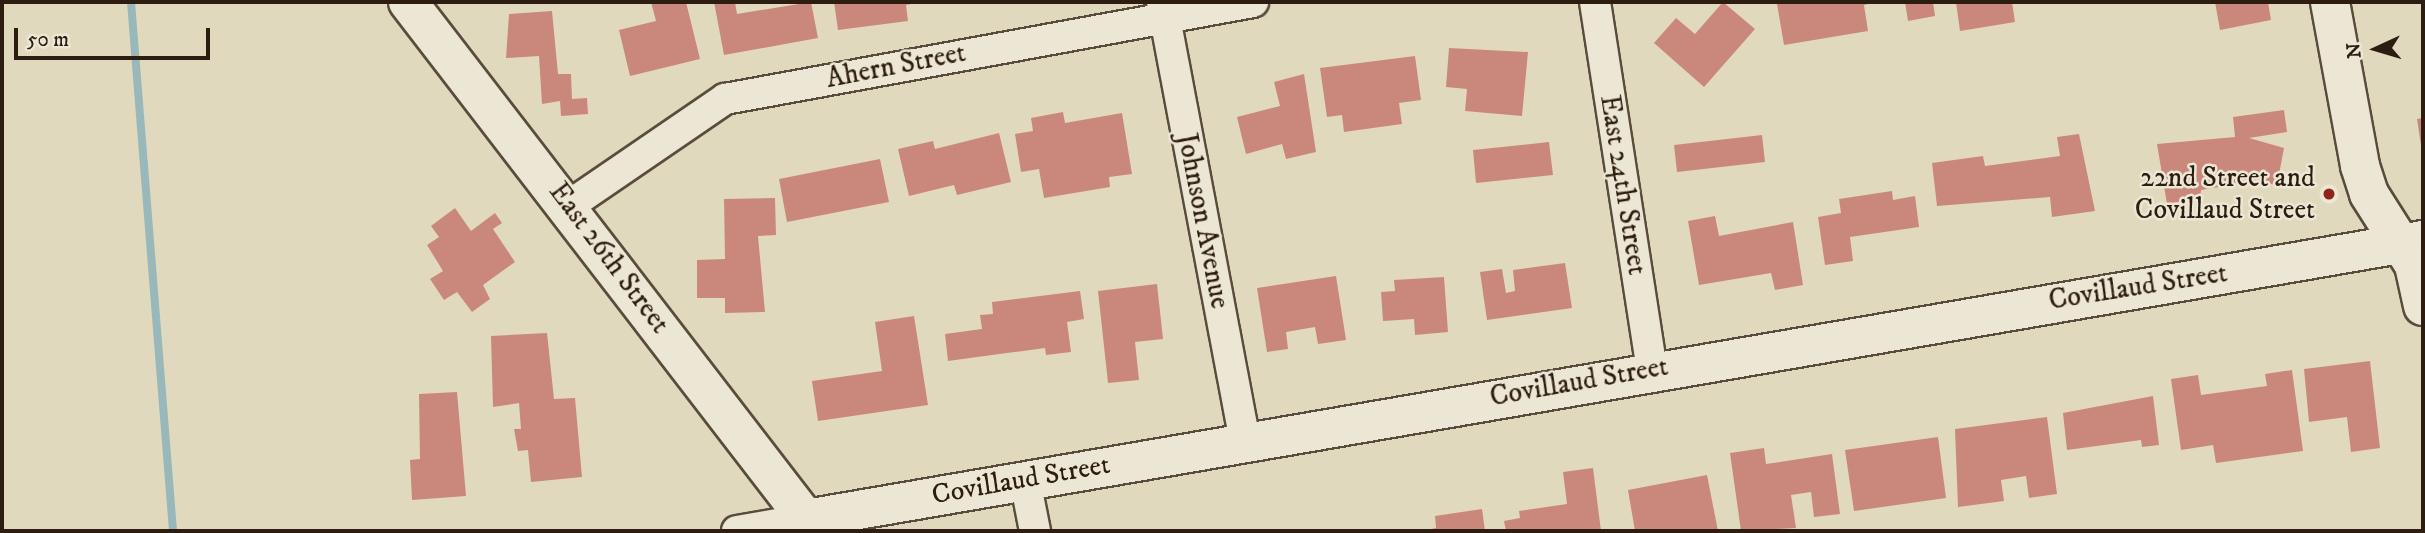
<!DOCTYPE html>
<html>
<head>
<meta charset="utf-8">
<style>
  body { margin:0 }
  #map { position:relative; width:2425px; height:533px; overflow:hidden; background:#e1d9bd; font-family:"IM FELL DW Pica",serif }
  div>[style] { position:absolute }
  .stream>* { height:8px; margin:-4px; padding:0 4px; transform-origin:4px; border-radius:4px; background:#98b8bb }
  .building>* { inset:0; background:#ca887d }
  .roads { filter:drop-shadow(2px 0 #5a4c3c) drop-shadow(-2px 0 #5a4c3c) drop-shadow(0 2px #5a4c3c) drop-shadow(0 -2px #5a4c3c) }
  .street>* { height:30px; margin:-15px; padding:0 15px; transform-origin:15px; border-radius:15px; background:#ece6d4 }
  .secondary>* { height:38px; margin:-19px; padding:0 19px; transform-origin:19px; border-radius:19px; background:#ece6d4 }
  .dots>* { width:19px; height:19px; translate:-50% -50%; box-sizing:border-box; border:4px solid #ece6d4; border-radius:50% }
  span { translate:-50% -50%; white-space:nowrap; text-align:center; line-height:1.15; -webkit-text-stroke:5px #ece6d4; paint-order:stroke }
  .street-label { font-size:28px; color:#2d1d11 }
  .poi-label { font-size:28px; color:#2d1d11 }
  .right { translate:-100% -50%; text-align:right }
  .frame { position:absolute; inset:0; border:4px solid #2d1d11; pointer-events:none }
  .north { position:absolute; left:2341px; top:14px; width:70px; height:70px; -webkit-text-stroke:5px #ece6d4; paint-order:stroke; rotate:266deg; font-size:19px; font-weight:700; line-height:28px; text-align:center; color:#2d1d11 }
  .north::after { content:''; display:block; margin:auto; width:24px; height:32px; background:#2d1d11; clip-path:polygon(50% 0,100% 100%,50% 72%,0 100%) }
  .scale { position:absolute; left:14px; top:28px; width:196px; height:32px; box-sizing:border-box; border:4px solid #2d1d11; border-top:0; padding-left:9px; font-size:21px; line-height:24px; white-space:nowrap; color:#2d1d11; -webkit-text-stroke:5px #ece6d4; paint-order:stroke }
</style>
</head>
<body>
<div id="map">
  <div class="stream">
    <div style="left:131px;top:2px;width:531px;rotate:85.46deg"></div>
  </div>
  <div class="building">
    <div style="clip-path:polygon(651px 2px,686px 2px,700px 59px,630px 76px,619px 30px,656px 21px)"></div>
    <div style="clip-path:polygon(714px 2px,735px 2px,737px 14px,811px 2px,818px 38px,724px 55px)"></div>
    <div style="clip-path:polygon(834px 2px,916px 2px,916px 3px,906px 5px,908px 21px,838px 30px)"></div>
    <div style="clip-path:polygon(1723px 2px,1755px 29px,1704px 87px,1654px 43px,1676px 18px,1695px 34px)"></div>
    <div style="clip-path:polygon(1877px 2px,1864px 5px,1868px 31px,1784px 45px,1777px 4px)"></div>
    <div style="clip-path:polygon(1905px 2px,1933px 2px,1935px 16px,1908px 21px)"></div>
    <div style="clip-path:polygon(1956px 2px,2012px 2px,2015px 22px,1960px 31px)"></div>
    <div style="clip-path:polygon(2215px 2px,2268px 2px,2271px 20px,2220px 30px)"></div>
    <div style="clip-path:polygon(552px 11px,558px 74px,571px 74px,572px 99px,587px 98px,588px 114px,561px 116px,560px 101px,542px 104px,539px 56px,506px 58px,509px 14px)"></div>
    <div style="clip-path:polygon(1449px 48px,1528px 52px,1522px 116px,1465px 111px,1467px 89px,1446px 87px)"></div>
    <div style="clip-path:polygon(1415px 56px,1421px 100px,1399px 103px,1402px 124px,1344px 132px,1342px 115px,1327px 117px,1320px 68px)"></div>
    <div style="clip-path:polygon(1304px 74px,1316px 152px,1286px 159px,1282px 144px,1246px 154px,1237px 117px,1280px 106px,1274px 82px)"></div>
    <div style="clip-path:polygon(2284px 110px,2287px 132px,2249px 138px,2284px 148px,2277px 185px,2255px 181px,2201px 190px,2200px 199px,2167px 204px,2157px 144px,2235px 137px,2233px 117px)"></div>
    <div style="clip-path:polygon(1063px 112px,1065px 123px,1122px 113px,1132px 174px,1109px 177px,1110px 187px,1044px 198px,1039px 169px,1021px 172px,1015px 134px,1033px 131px,1031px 118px)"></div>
    <div style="clip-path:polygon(2423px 118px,2423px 151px,2422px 152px,2417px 119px)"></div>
    <div style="clip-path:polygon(999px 133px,1011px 182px,957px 195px,954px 185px,909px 196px,898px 149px,933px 141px,935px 149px)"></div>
    <div style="clip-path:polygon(2079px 134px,2095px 211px,2052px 217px,2050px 197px,1937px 206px,1932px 163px,1983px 156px,1985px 166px,2060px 156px,2057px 137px)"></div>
    <div style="clip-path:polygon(1762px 135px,1765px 162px,1677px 172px,1674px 145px)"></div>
    <div style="clip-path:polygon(1549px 142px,1553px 175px,1476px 183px,1473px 150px)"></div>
    <div style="clip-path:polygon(880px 159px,889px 202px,787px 222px,779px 179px)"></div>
    <div style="clip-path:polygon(1892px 191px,1893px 200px,1915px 196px,1919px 227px,1850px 237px,1853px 261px,1825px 265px,1818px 217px,1841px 213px,1839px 199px)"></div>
    <div style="clip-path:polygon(775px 198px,776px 235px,758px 236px,765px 312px,725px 313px,725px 298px,697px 298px,697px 260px,725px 259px,724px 199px)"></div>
    <div style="clip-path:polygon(455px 208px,471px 231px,495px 213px,502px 223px,493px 229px,515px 262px,483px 285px,490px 299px,472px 312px,457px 292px,444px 300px,430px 279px,443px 271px,427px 245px,439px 237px,431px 226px)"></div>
    <div style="clip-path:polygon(1715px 216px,1719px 236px,1793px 222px,1803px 285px,1775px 290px,1771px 273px,1699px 285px,1688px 221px)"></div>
    <div style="clip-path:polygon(1565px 263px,1572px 308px,1487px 320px,1480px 272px,1502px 269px,1506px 293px,1515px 291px,1513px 270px)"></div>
    <div style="clip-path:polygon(1336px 276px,1346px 340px,1318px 344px,1315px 327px,1286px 332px,1288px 349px,1267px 352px,1257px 288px)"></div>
    <div style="clip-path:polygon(1444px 277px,1448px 332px,1415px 335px,1414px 319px,1383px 321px,1381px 292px,1395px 291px,1394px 280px)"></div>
    <div style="clip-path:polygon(1157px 284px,1163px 339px,1135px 342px,1139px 380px,1108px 383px,1098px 291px)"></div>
    <div style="clip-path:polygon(1080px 291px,1084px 319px,1067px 322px,1071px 352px,1046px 355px,1045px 348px,948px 361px,945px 334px,982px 329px,980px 315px,993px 314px,992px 302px)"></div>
    <div style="clip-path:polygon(914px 316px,928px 405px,818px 421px,812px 381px,882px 371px,875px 322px)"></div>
    <div style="clip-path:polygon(547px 333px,554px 399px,575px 398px,582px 477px,531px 482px,528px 450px,518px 451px,514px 429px,521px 429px,519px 403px,493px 407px,491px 336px)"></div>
    <div style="clip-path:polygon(2370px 361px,2380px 448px,2351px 452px,2347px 417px,2309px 422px,2304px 369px)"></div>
    <div style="clip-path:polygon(2292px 370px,2303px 451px,2216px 463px,2213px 445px,2181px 450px,2171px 379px,2198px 375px,2201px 395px,2267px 386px,2265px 374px)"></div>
    <div style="clip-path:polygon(457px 392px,466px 496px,412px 500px,410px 460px,420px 459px,419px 394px)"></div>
    <div style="clip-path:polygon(2153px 396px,2159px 445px,2142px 447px,2141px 440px,2067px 450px,2063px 413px)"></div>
    <div style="clip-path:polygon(2047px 417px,2057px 494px,2029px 498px,2026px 476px,2001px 480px,2004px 501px,1958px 507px,1955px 429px)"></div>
    <div style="clip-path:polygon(1938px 437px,1946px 498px,1854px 511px,1845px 450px)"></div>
    <div style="clip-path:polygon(1764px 448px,1766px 464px,1832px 454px,1840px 514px,1814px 517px,1811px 492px,1791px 495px,1796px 528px,1741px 531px,1730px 453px)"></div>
    <div style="clip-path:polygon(1593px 468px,1601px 531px,1506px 531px,1504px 521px,1520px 518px,1519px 511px,1567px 504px,1563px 472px)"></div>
    <div style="clip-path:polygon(1707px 475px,1718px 531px,1635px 531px,1628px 490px)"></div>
    <div style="clip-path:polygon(1482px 509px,1485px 531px,1422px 531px,1436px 528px,1435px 516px)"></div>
  </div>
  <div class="roads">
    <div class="street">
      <div style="left:1162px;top:2px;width:446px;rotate:79.3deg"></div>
      <div style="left:1595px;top:2px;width:371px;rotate:81.2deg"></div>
      <div style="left:570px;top:205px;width:188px;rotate:-34.4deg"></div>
      <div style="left:725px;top:99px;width:537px;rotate:-10.41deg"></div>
      <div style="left:1025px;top:480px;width:52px;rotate:78.9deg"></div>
      <div style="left:737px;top:531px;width:70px;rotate:-9.9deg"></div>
    </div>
    <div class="secondary">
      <div style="left:408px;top:2px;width:652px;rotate:52.41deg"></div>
      <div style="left:806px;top:519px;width:1641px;rotate:-9.79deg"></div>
      <div style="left:2330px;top:2px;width:167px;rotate:79.6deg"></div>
      <div style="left:2360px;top:166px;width:29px;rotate:72deg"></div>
      <div style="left:2369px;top:194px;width:84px;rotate:57.6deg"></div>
      <div style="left:2414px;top:265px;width:42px;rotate:77.6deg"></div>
    </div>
  </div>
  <div class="dots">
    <div style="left:2329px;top:194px;background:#8f2418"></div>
  </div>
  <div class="street-label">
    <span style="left:896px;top:66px;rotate:-11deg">Ahern Street</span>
    <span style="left:1623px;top:185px;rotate:81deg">East 24th Street</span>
    <span style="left:1203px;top:221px;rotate:79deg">Johnson Avenue</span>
    <span style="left:609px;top:258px;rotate:53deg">East 26th Street</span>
    <span style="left:2138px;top:287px;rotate:-9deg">Covillaud Street</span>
    <span style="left:1579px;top:382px;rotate:-10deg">Covillaud Street</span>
    <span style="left:1021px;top:480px;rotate:-10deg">Covillaud Street</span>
  </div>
  <div class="poi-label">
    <span class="right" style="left:2315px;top:194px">22nd Street and<br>Covillaud Street</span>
  </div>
  <div class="frame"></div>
  <div class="north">N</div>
  <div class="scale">50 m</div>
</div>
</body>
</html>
